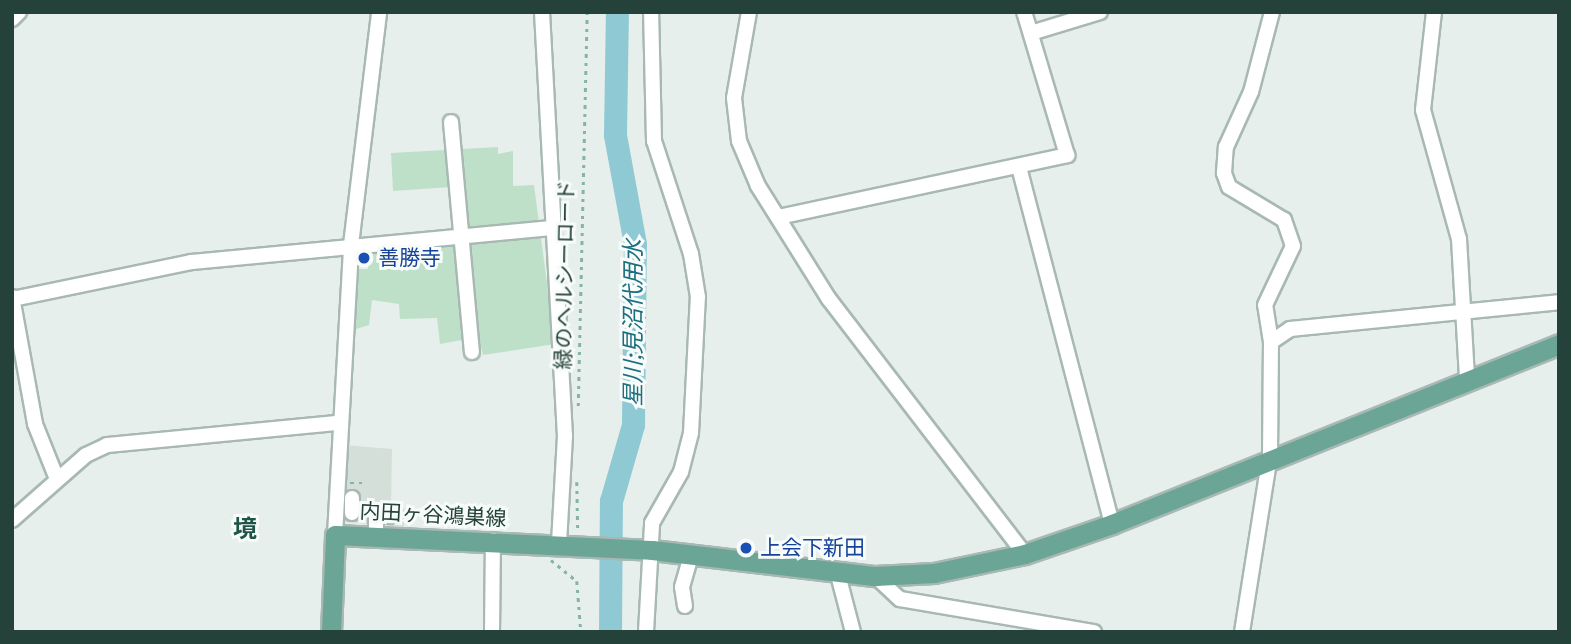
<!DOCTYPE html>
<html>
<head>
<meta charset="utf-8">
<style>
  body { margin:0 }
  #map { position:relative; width:1571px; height:644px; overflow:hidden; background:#e6efeb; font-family:"Space Grotesk","Noto Sans JP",sans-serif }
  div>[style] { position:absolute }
  .built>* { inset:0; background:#d4dfda }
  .green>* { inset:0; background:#bfe0c8 }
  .river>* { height:23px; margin:-11.5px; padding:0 11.5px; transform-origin:11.5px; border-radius:11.5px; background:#8ec9d4 }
  .path>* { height:2.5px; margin-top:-1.25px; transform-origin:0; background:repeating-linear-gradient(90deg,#86b3a5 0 3.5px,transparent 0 8.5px) }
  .roads { filter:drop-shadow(2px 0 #a8b8b2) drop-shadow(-2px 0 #a8b8b2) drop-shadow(0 2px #a8b8b2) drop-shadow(0 -2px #a8b8b2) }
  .minor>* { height:14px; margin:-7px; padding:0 7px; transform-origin:7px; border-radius:7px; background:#fff }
  .major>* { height:19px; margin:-9.5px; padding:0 9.5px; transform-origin:9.5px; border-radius:9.5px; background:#6aa596 }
  .dots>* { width:19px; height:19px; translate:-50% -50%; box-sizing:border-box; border:4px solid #f7fbf9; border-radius:50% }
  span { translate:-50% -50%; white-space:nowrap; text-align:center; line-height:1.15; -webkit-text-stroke:6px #f7fbf9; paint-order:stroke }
  .transit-label { font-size:21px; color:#164399 }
  .left { translate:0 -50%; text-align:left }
  .street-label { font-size:21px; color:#24423a }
  .water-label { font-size:23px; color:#1c6f80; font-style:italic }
  .quarter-label { font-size:24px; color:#1f5548; font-weight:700 }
  .frame { position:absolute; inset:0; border:14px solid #24423a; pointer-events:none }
</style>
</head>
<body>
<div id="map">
  <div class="built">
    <div style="clip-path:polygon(344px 445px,392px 449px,391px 507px,405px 509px,404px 527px,343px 522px)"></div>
  </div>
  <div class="green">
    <div style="clip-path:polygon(498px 147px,498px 154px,513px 151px,513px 186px,534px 185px,555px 344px,483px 355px,479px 337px,440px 344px,437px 318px,400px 319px,399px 304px,372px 300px,369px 325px,350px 331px,355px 269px,368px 269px,370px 250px,456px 245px,451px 187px,393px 191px,391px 153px)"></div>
  </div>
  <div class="river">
    <div style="left:610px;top:632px;width:131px;rotate:-89.6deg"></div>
    <div style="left:611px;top:501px;width:79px;rotate:-73.9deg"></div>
    <div style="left:633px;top:425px;width:181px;rotate:-89.4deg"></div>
    <div style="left:635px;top:244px;width:111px;rotate:-100.4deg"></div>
    <div style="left:615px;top:135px;width:123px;rotate:-89.1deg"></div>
  </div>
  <div class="path">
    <div style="left:578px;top:406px;width:394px;rotate:-88.7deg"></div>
    <div style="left:577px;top:482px;width:50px;rotate:88.9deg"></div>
    <div style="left:350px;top:483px;width:17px"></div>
    <div style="left:551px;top:560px;width:33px;rotate:39deg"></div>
    <div style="left:577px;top:581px;width:51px;rotate:85.5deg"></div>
  </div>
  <div class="roads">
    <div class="minor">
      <div style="left:542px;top:12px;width:425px;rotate:86.9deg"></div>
      <div style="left:565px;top:436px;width:109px;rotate:93.2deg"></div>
      <div style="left:749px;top:12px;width:87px;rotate:99.9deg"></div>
      <div style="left:734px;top:98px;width:43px;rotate:83.4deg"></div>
      <div style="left:739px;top:141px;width:49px;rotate:67.1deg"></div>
      <div style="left:758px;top:186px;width:133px;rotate:57.9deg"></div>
      <div style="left:829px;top:299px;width:322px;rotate:52.5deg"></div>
      <div style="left:1434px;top:12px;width:99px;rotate:96.4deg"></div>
      <div style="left:1423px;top:110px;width:134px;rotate:74.4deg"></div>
      <div style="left:1459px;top:239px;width:140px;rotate:86.7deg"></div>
      <div style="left:12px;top:19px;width:10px;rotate:-45deg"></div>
      <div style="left:1031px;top:33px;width:72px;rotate:-16.9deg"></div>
      <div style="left:451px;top:122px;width:231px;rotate:84.8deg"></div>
      <div style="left:1019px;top:167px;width:369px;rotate:75.4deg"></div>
      <div style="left:779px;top:217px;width:295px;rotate:-12.1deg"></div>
      <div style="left:1067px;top:155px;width:149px;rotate:-106.7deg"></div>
      <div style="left:12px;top:297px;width:129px;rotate:79.7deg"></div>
      <div style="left:35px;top:424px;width:59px;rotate:68.2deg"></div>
      <div style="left:13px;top:299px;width:182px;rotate:-11.7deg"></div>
      <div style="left:191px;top:262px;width:363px;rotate:-5.4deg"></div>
      <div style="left:1271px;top:342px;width:23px;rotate:-34deg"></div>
      <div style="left:1290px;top:329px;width:270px;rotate:-5.7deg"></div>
      <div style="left:352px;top:498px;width:15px;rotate:90deg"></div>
      <div style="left:383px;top:513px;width:8px;rotate:23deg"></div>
      <div style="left:12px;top:520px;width:98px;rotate:-41.3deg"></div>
      <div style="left:86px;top:455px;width:23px;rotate:-25deg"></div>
      <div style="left:107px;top:445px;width:231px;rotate:-5.5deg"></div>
      <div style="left:376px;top:534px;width:21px;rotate:-90deg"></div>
      <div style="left:335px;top:535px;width:290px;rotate:-86.8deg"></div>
      <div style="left:351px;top:245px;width:235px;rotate:-83.1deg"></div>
      <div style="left:837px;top:571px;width:63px;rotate:75.3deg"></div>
      <div style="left:875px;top:576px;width:34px;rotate:43deg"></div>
      <div style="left:900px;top:599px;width:197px;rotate:9.7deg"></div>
      <div style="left:685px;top:606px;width:19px;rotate:-99deg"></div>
      <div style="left:682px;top:587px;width:33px;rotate:-74deg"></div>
      <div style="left:492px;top:632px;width:92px;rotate:-89.4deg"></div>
      <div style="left:646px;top:632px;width:109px;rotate:-86.8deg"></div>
      <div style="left:652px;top:523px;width:59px;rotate:-60.4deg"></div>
      <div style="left:681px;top:472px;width:40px;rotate:-75.6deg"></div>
      <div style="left:691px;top:433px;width:136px;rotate:-87.1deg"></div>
      <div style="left:698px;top:297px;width:44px;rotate:-99.2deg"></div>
      <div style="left:691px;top:254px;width:119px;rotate:-108.1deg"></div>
      <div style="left:654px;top:141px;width:129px;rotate:-91.3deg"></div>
      <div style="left:1242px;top:632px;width:178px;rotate:-81deg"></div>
      <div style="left:1270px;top:456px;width:114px;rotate:-89.5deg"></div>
      <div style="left:1271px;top:342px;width:37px;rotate:-99deg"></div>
      <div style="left:1265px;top:305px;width:65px;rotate:-64.6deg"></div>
      <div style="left:1293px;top:246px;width:28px;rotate:-109deg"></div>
      <div style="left:1284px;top:220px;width:64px;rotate:-149deg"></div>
      <div style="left:1229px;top:187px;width:15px;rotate:-110deg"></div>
      <div style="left:1224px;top:173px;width:26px;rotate:-86deg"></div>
      <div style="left:1226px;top:147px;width:60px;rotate:-65.6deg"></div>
      <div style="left:1251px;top:92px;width:83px;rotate:-75.3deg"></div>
    </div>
    <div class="major">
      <div style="left:331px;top:632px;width:97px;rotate:-87.6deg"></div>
      <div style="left:335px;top:535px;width:317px;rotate:2.7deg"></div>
      <div style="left:652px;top:550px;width:225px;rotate:6.7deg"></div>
      <div style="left:875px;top:576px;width:59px;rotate:-2.9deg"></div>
      <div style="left:934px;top:573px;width:93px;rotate:-11.8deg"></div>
      <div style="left:1025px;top:554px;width:92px;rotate:-19deg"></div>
      <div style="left:1112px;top:524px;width:482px;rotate:-21.9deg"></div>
    </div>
  </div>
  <div class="dots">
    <div style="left:364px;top:258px;background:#1a4fb4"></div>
    <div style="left:746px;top:548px;background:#1a4fb4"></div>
  </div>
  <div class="transit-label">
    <span class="left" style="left:378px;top:258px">善勝寺</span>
    <span class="left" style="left:760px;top:548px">上会下新田</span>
  </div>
  <div class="street-label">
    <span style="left:565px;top:275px;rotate:-89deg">緑のヘルシーロード</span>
    <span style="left:433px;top:515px;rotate:3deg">内田ヶ谷鴻巣線</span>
  </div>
  <div class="water-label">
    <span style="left:633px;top:323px;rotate:-90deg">星川;見沼代用水</span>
  </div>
  <div class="quarter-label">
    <span style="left:245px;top:529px">境</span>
  </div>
  <div class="frame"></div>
</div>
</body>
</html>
